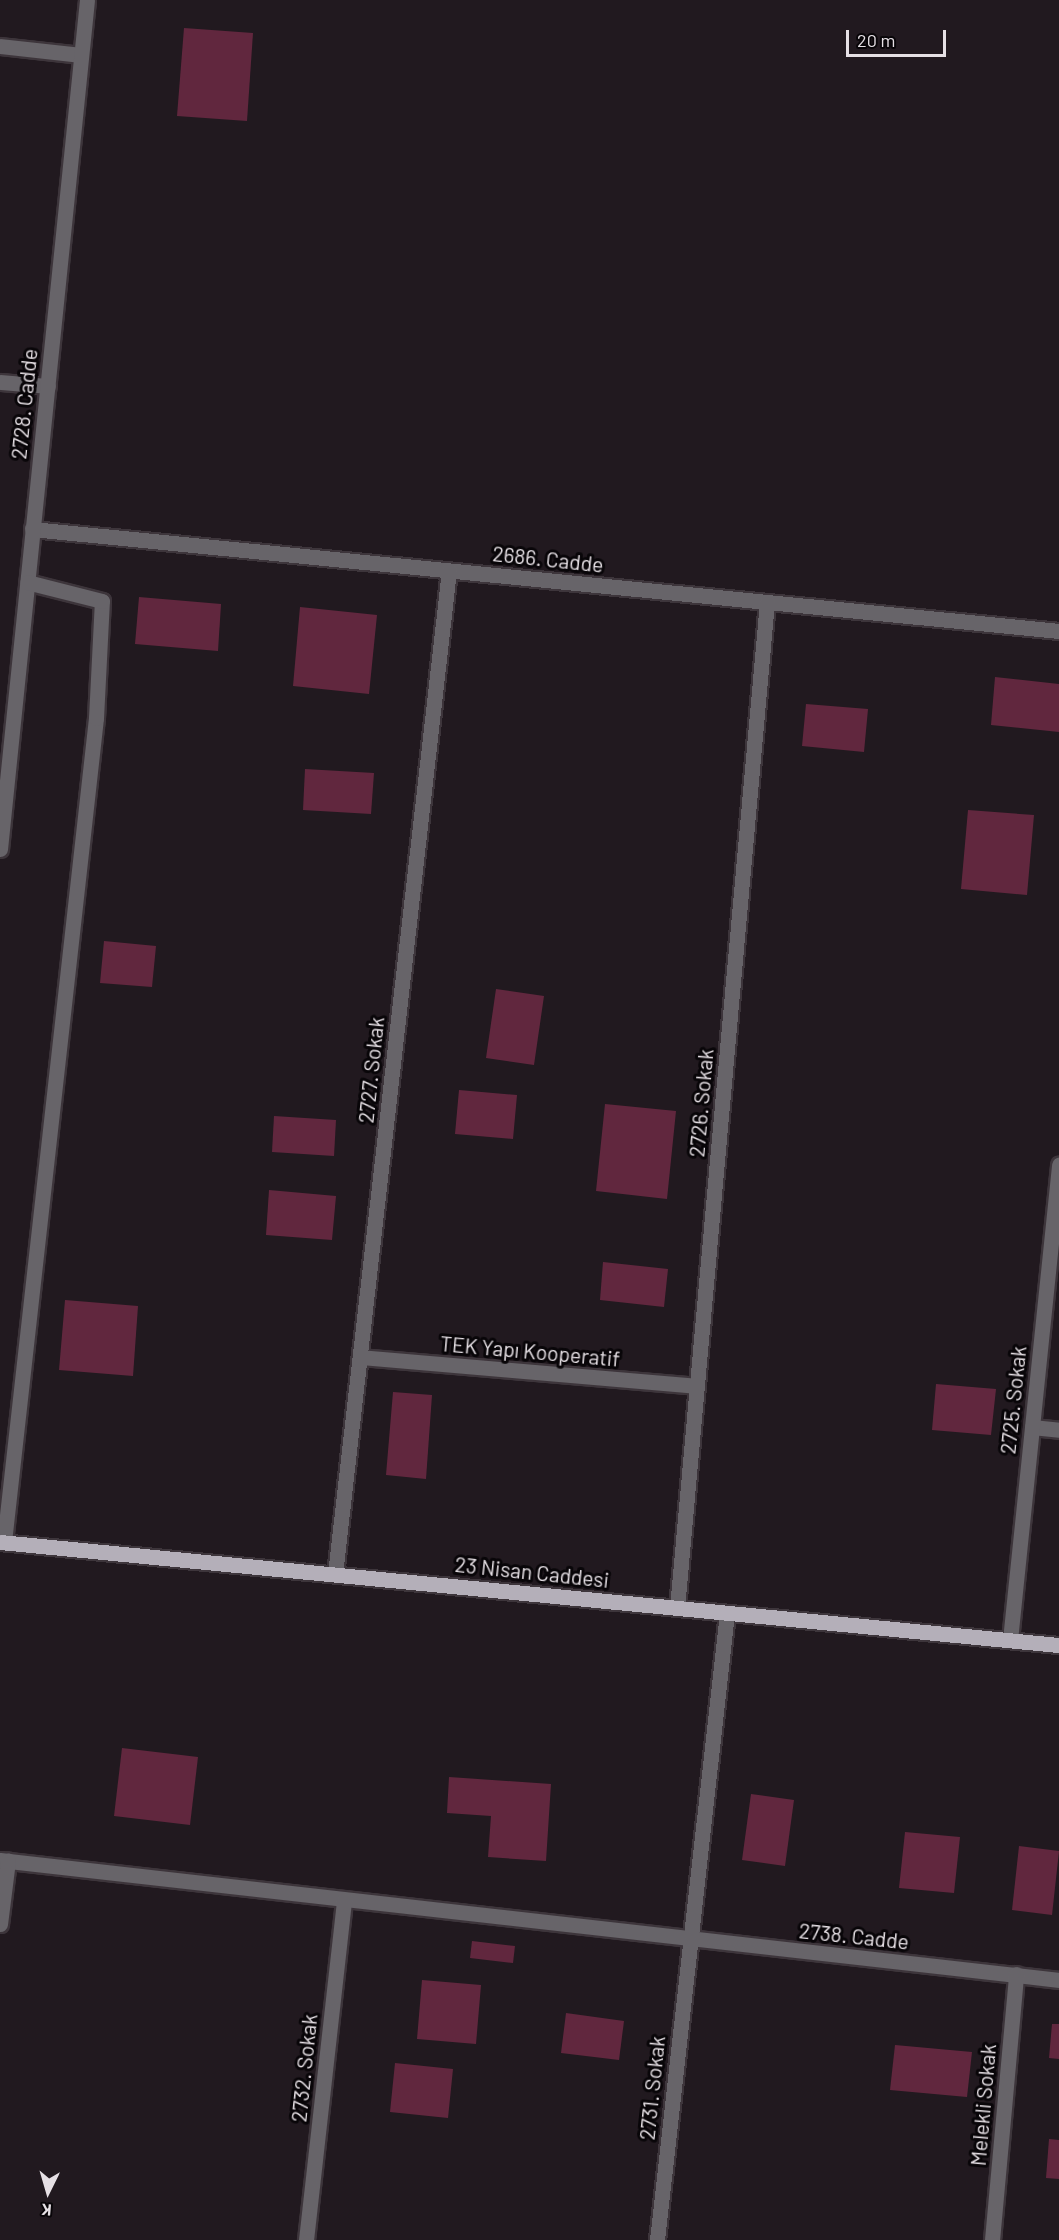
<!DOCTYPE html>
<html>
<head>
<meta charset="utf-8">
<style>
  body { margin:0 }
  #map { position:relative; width:1059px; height:2240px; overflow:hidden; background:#21191f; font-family:Barlow,sans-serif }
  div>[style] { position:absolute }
  .building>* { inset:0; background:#61273e }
  .roads { filter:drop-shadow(2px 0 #3d353b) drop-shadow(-2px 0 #3d353b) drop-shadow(0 2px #3d353b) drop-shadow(0 -2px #3d353b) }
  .minor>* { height:15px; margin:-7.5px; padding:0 7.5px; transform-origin:7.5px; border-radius:7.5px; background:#676469 }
  .major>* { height:15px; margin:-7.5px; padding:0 7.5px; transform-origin:7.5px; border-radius:7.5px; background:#b4afb9 }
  span { translate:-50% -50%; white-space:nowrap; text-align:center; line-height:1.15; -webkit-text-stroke:6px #080508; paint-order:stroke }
  .street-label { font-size:21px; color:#e6e0e5 }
  .north { position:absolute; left:18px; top:2162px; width:60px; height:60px; -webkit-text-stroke:4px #080508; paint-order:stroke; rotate:185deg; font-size:16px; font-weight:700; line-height:24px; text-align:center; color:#e6e0e5 }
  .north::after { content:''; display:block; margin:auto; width:21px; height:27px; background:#e6e0e5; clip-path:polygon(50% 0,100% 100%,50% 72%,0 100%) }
  .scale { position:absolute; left:846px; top:30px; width:100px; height:27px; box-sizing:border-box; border:3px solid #e6e0e5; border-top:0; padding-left:8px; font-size:18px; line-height:21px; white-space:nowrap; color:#e6e0e5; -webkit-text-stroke:4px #080508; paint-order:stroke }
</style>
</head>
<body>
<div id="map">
  <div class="building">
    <div style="clip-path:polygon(184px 28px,253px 33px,247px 121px,177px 116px)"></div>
    <div style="clip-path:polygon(139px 597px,221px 604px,218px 651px,135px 644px)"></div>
    <div style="clip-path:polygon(300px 607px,377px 615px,369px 694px,293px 686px)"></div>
    <div style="clip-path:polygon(995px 677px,1059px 684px,1059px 732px,991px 725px)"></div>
    <div style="clip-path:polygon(806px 704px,868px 709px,864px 752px,802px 746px)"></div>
    <div style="clip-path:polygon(305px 769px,374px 773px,371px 814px,303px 810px)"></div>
    <div style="clip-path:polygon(968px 810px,1034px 815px,1027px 895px,961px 889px)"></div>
    <div style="clip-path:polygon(104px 941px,156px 946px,152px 987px,100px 983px)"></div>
    <div style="clip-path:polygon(496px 989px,544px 996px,534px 1065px,486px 1058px)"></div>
    <div style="clip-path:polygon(459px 1090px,517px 1095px,513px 1139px,455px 1134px)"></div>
    <div style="clip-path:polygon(605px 1104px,676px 1111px,667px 1199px,596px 1191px)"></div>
    <div style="clip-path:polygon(274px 1116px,336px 1120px,334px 1156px,272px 1152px)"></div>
    <div style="clip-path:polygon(269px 1190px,336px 1196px,332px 1240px,266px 1235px)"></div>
    <div style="clip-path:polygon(603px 1262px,668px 1269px,664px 1307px,600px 1300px)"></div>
    <div style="clip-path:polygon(65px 1300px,138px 1306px,133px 1376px,59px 1370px)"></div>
    <div style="clip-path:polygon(936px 1384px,996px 1389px,991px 1435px,932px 1430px)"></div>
    <div style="clip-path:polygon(393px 1392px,432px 1395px,426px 1479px,386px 1475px)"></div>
    <div style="clip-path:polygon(122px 1748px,198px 1757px,190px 1825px,114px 1816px)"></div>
    <div style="clip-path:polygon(449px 1777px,551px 1784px,546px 1861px,488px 1857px,491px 1816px,447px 1813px)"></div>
    <div style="clip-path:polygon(751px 1794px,794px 1800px,785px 1866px,742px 1860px)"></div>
    <div style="clip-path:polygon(905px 1832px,960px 1837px,954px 1893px,899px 1888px)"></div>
    <div style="clip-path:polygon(1019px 1846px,1059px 1851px,1052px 1915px,1012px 1910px)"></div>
    <div style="clip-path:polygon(472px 1941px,515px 1946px,513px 1963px,470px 1958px)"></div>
    <div style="clip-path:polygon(422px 1980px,481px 1985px,476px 2044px,417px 2039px)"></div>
    <div style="clip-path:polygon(566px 2013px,624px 2021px,619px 2060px,561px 2053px)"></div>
    <div style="clip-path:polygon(1052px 2024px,1059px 2024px,1059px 2059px,1049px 2058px)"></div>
    <div style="clip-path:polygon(895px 2045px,972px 2052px,967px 2097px,890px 2090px)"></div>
    <div style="clip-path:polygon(395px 2063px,453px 2069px,448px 2118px,390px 2112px)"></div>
    <div style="clip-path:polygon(1049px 2139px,1059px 2140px,1059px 2179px,1046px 2178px)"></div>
  </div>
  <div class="roads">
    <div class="minor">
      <div style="left:0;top:46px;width:81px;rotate:6.3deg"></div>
      <div style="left:0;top:382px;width:48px;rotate:4.8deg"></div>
      <div style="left:32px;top:529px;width:1032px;rotate:5.67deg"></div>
      <div style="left:0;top:849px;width:853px;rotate:-84.15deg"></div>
      <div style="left:360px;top:1357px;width:338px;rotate:4.9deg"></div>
      <div style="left:1032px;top:1427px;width:27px;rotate:6deg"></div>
      <div style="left:4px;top:1542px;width:829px;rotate:-83.63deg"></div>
      <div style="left:96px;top:718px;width:117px;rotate:-87.1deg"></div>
      <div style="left:102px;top:601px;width:77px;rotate:-165.8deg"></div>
      <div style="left:335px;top:1574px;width:1010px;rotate:-83.52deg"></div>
      <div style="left:677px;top:1608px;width:1010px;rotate:-84.89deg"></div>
      <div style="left:1010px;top:1640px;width:478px;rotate:-84.1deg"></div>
      <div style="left:0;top:1860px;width:1066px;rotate:6.46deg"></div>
      <div style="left:0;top:1924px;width:64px;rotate:-82.8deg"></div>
      <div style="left:306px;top:2240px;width:342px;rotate:-83.6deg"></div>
      <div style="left:657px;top:2240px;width:631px;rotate:-83.63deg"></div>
      <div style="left:992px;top:2240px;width:267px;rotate:-84.8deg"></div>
    </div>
    <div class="major">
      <div style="left:0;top:1542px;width:1064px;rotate:5.56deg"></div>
    </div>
  </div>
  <div class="street-label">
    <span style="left:24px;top:404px;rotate:-84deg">2728. Cadde</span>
    <span style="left:548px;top:559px;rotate:6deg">2686. Cadde</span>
    <span style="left:371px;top:1070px;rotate:-84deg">2727. Sokak</span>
    <span style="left:701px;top:1103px;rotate:-85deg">2726. Sokak</span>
    <span style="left:530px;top:1351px;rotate:5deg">TEK Yapı Kooperatif</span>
    <span style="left:1013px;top:1400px;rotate:-84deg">2725. Sokak</span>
    <span style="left:532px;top:1572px;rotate:6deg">23 Nisan Caddesi</span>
    <span style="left:854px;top:1936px;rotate:6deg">2738. Cadde</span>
    <span style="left:304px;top:2068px;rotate:-84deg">2732. Sokak</span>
    <span style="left:652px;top:2088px;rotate:-84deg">2731. Sokak</span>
    <span style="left:983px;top:2105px;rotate:-85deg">Melekli Sokak</span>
  </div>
  <div class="north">K</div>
  <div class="scale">20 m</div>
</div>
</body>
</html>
